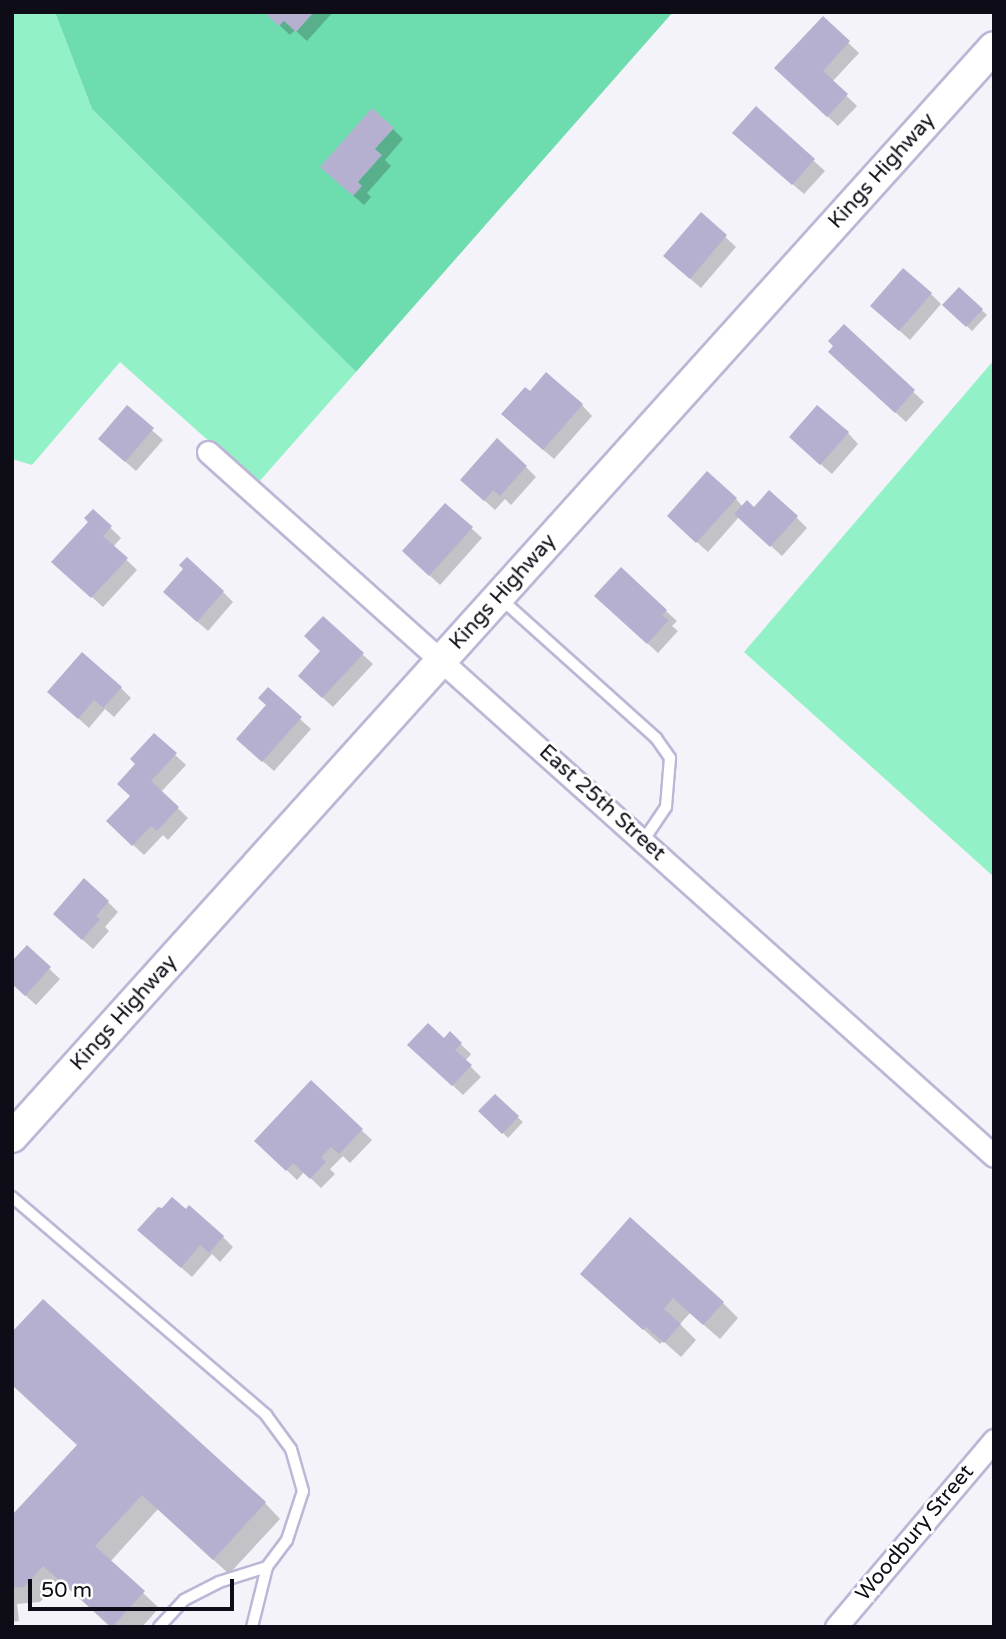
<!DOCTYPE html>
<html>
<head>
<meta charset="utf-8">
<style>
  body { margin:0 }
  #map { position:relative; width:1006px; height:1639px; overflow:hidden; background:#f4f3f9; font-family:"Varela Round",sans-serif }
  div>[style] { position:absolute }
  .green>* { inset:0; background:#92f1c7 }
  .forest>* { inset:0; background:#6ddcae }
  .shadow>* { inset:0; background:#0003 }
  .building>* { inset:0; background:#b5b0d0 }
  .roads { filter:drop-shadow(2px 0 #bdb6d6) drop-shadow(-2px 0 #bdb6d6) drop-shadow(0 2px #bdb6d6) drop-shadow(0 -2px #bdb6d6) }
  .lane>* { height:10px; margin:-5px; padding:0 5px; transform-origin:5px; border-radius:5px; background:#fff }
  .street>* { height:21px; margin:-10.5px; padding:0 10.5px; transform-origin:10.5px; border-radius:10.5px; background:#fff }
  .secondary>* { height:30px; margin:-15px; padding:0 15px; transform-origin:15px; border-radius:15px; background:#fff }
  span { translate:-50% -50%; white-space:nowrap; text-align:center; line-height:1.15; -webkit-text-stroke:6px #fff; paint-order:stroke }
  .street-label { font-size:21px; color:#0e0c16 }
  .frame { position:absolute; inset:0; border:14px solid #0e0c16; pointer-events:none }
  .scale { position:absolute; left:28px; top:1579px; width:206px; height:32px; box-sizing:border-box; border:4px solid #0e0c16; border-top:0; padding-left:9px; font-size:21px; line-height:24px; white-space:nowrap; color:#0e0c16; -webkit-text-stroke:5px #fff; paint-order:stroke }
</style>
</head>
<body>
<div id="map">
  <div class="green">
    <div style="clip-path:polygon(12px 12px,55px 12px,92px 109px,356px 372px,257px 484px,120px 362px,32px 465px,12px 459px)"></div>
    <div style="clip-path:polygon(994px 360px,994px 877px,744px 652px)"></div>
  </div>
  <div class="forest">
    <div style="clip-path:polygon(55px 12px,673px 12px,356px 372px,92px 109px)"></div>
  </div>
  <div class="shadow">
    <div style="clip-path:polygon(265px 12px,333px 12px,307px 41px,295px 30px,290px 35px)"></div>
    <div style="clip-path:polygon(823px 19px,859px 53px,832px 82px,857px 106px,838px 126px,787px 79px)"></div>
    <div style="clip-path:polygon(756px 109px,825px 171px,804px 194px,745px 143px)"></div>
    <div style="clip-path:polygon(393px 129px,403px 139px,385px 160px,391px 166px,367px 193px,371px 197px,364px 205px,332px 177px)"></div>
    <div style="clip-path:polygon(701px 214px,736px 247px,701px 288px,675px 266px)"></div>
    <div style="clip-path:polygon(959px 289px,987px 315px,972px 331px,945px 305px)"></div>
    <div style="clip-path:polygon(931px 294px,941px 304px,910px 340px,883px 316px)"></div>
    <div style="clip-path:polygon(844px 327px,924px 402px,906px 422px,840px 362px)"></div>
    <div style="clip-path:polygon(582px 405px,592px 416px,554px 459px,513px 424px)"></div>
    <div style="clip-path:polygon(127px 408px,163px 440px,136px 471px,111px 449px)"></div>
    <div style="clip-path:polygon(848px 433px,858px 444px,832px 474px,802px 448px)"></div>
    <div style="clip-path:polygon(526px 467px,536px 477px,511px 505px,505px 499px,495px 510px,473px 490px)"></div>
    <div style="clip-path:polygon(736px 499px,743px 507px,796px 517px,807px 528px,782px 556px,739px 517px,708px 552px,679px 526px)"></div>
    <div style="clip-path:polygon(93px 511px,121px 538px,113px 547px,137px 570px,103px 607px,64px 572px)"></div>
    <div style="clip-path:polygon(471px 528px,482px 538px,440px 585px,414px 561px)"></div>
    <div style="clip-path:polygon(223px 592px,233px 602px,208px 631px,176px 603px)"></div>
    <div style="clip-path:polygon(607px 606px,666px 611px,677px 621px,672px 626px,678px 631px,658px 653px)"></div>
    <div style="clip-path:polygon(322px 651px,362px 654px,373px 664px,333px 707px,310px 686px)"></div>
    <div style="clip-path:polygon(121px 688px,131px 698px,114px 717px,105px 709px,89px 728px,60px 702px)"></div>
    <div style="clip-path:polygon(268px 690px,311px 729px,274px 771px,249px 749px,268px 706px)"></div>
    <div style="clip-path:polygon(154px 735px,186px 765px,161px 792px,188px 818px,168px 840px,163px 835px,144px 855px,119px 832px,132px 796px,137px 765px)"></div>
    <div style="clip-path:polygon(108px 902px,118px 912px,105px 927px,109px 931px,93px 949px,65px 924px)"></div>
    <div style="clip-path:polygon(27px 948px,60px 979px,36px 1005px,12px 983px)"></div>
    <div style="clip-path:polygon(450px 1034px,471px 1054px,465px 1061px,481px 1077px,463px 1095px,420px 1055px)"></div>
    <div style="clip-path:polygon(311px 1083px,372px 1140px,350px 1163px,343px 1156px,330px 1169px,335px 1174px,321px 1188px,304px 1172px,297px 1180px,257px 1141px)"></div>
    <div style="clip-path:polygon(495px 1097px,523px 1122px,508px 1138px,481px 1111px)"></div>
    <div style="clip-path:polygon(223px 1237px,233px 1247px,220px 1262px,212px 1254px,192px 1277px,150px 1240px)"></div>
    <div style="clip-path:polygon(598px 1289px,723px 1303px,738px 1318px,720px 1339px,690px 1313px,680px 1324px,696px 1340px,681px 1357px,663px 1341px,660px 1344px)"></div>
    <div style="clip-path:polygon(78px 1445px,265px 1503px,280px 1519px,229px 1574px,158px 1509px,110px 1562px,159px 1608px,142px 1627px,110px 1627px,60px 1580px,40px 1602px,17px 1604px,19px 1621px,12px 1622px,12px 1517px)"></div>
  </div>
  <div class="building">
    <div style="clip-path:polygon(264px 12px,314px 12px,296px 32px,284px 21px,279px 26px)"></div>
    <div style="clip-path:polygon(823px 16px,850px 41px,823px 71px,848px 94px,827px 117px,774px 68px)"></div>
    <div style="clip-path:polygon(756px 106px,815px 159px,792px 185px,732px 133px)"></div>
    <div style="clip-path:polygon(372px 108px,394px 128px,375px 149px,382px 155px,358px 182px,362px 186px,353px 196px,320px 167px)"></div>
    <div style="clip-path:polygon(701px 212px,727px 235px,690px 279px,663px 256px)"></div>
    <div style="clip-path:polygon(903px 268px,932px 293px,899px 331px,870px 306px)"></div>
    <div style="clip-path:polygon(959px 287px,983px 309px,966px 327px,942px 305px)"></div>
    <div style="clip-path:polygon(844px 324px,915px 390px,895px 413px,828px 352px,833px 346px,828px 341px)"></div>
    <div style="clip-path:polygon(546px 372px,583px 404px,543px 450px,501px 414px,525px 387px,530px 391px)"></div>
    <div style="clip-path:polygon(127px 405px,154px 428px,125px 462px,98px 439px)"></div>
    <div style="clip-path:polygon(817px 405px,849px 432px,820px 465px,789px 437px)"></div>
    <div style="clip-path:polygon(497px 438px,527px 466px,500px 496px,493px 490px,484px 501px,460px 480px)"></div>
    <div style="clip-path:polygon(707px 471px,737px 498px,696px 543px,667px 516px)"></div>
    <div style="clip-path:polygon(769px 490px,798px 516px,770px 547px,734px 514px,747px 500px,754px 507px)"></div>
    <div style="clip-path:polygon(445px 503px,473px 527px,429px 576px,402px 551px)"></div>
    <div style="clip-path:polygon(93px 509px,112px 526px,103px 536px,128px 558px,91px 598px,51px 562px,88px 522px,84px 518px)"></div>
    <div style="clip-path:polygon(187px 557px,224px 591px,197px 622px,163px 592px,183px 569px,179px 565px)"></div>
    <div style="clip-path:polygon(621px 567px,667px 610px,662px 616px,669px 620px,647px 644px,594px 596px)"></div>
    <div style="clip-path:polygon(323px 616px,364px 653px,322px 698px,298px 676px,320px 651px,304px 636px)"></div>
    <div style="clip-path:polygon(82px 652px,122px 687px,103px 708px,94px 700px,78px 719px,47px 692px)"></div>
    <div style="clip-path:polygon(268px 687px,302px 717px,262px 762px,236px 739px,266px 705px,258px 698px)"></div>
    <div style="clip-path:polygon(154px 733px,177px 753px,151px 781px,179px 807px,157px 831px,151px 826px,132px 846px,106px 821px,130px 796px,117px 784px,135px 764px,130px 759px)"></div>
    <div style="clip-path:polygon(84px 878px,109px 901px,96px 916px,100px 919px,82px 940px,53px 914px)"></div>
    <div style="clip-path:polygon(27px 945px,51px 967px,25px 996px,12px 984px,12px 961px)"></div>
    <div style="clip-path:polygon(428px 1023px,444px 1038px,450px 1031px,462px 1043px,455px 1050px,472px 1065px,452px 1086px,407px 1045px)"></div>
    <div style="clip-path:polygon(311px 1080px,363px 1129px,339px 1154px,331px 1147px,321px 1157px,326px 1162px,310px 1179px,293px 1163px,286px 1171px,254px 1141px)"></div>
    <div style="clip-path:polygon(495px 1094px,519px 1116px,502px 1134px,478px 1111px)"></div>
    <div style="clip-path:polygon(172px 1197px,186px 1209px,189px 1205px,224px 1236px,209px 1253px,200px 1245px,181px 1268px,137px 1230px,158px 1207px,162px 1208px)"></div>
    <div style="clip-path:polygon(630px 1217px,724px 1302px,703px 1325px,673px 1298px,664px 1309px,681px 1324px,664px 1343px,646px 1327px,643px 1330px,580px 1274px)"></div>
    <div style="clip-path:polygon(43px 1299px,266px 1502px,213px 1560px,142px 1495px,95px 1546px,145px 1591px,112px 1627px,43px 1566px,24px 1587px,12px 1588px,12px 1515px,77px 1445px,12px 1385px,12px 1332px)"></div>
  </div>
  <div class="roads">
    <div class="lane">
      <div style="left:500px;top:598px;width:210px;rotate:41.9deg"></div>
      <div style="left:656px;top:738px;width:24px;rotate:55deg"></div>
      <div style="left:670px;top:758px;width:49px;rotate:94.7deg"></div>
      <div style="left:666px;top:807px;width:40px;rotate:124deg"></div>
      <div style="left:12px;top:1197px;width:335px;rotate:40.6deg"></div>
      <div style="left:266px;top:1415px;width:42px;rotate:53.7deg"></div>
      <div style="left:291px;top:1449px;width:44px;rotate:74.1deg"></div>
      <div style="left:303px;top:1491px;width:52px;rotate:108.1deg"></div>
      <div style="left:287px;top:1540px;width:34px;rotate:127deg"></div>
      <div style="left:267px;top:1567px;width:62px;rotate:104deg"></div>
      <div style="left:159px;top:1627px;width:37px;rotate:-47deg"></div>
      <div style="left:184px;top:1600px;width:39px;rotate:-27deg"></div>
      <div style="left:219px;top:1582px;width:50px;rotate:-17.4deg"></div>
    </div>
    <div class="street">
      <div style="left:208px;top:452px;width:1055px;rotate:41.85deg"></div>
      <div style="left:836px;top:1627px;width:245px;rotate:-49.8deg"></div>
    </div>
    <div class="secondary">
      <div style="left:12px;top:1137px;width:1467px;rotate:-47.98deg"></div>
    </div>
  </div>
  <div class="street-label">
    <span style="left:882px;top:171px;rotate:-48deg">Kings Highway</span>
    <span style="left:503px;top:592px;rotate:-48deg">Kings Highway</span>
    <span style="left:602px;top:803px;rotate:42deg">East 25th Street</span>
    <span style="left:124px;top:1013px;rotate:-48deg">Kings Highway</span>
    <span style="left:915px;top:1533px;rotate:-50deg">Woodbury Street</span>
  </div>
  <div class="frame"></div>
  <div class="scale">50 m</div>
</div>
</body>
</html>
